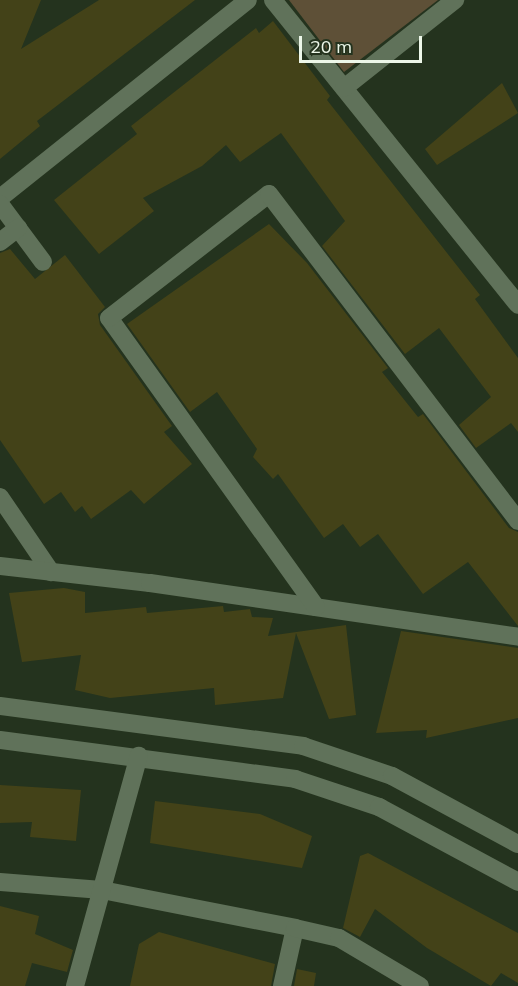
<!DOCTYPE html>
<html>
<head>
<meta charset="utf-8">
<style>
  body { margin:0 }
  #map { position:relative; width:518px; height:986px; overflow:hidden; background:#24331e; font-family:Mulish,sans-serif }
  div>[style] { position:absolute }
  .green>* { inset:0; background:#5e5037 }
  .building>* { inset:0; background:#434218 }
  .street>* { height:18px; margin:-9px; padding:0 9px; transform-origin:9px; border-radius:9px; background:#60725a }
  span { translate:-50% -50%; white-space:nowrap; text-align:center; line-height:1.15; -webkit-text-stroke:4.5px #24331e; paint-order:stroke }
  .scale { position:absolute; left:299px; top:36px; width:123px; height:27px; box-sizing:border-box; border:3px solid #edf7e9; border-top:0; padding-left:8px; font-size:18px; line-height:21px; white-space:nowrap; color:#edf7e9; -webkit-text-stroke:4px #24331e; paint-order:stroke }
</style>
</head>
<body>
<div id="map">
  <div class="green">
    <div style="clip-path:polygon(289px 0,438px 0,344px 72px)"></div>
  </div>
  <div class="building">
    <div style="clip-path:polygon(0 0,41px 0,21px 49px,99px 0,195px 0,37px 121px,40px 126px,0 159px)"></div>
    <div style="clip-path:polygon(273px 21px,330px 96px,327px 100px,480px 295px,475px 299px,518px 358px,518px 432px,511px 423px,476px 448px,459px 425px,491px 397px,439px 328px,405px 354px,322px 246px,345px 221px,281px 133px,240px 162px,226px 145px,202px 166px,143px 198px,154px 211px,99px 254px,54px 200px,137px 134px,131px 126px,256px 28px,259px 33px)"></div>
    <div style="clip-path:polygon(502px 83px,518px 113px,437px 165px,425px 149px)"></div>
    <div style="clip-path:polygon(269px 224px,307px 263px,388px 368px,382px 372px,418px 417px,423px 414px,509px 528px,518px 532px,518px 626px,468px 562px,423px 594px,378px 534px,360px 547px,343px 524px,324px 538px,278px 474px,273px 479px,253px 457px,257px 449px,217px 392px,190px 412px,127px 324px)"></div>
    <div style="clip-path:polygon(10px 249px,35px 279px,65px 255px,105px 307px,98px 314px,100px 325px,172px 426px,164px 432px,192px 464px,144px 504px,131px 490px,91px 519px,82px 506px,75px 512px,61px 492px,44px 504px,0 440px,0 253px)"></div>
    <div style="clip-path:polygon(64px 588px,85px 592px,85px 613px,146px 607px,147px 613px,223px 606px,224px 612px,250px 609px,252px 617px,273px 618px,268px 636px,346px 625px,356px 715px,329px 719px,296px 633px,283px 698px,215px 705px,214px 688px,110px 698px,75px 690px,81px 655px,22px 662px,9px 593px)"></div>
    <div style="clip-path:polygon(401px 631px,518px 648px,518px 718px,426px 738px,427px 730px,376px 733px)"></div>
    <div style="clip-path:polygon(0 785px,81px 790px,76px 841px,30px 837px,32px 822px,0 823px)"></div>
    <div style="clip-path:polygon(155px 801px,260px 814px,312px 836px,302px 868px,150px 843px)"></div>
    <div style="clip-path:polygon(368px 853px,518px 933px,518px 983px,501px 973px,491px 986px,427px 948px,375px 909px,360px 937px,343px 928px,360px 856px)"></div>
    <div style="clip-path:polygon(0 906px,39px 916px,35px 934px,73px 950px,67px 972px,32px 963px,25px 986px,0 986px)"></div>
    <div style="clip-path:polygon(159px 932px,275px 964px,271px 986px,130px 986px,139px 944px)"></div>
    <div style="clip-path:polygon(297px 969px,316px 973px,314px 986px,294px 986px)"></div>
  </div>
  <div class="street">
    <div style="left:273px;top:0;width:391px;rotate:51.2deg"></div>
    <div style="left:344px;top:88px;width:142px;rotate:-38.4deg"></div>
    <div style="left:0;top:198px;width:317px;rotate:-38.6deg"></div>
    <div style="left:0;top:204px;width:72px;rotate:53.4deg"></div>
    <div style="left:0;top:242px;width:23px;rotate:-38deg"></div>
    <div style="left:0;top:497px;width:91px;rotate:55.8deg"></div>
    <div style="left:0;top:566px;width:151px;rotate:6.5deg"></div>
    <div style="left:150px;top:583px;width:372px;rotate:8.3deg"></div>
    <div style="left:316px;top:607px;width:355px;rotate:-125.6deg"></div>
    <div style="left:109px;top:318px;width:202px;rotate:-37.8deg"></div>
    <div style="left:269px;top:194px;width:411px;rotate:52.7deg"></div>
    <div style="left:0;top:706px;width:306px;rotate:7.5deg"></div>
    <div style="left:303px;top:746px;width:94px;rotate:18.6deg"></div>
    <div style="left:392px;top:776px;width:143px;rotate:28.4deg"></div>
    <div style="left:0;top:740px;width:298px;rotate:7.5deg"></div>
    <div style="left:295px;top:779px;width:89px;rotate:18.4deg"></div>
    <div style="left:379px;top:807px;width:158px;rotate:28.3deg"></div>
    <div style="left:0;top:882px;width:102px;rotate:4.5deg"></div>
    <div style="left:102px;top:890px;width:197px;rotate:11.1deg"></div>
    <div style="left:75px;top:986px;width:239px;rotate:-74.5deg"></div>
    <div style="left:282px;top:986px;width:59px;rotate:-77.4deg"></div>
    <div style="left:295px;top:928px;width:45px;rotate:12.8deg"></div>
    <div style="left:339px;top:938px;width:94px;rotate:30.7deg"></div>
  </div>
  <div class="scale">20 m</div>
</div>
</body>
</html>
